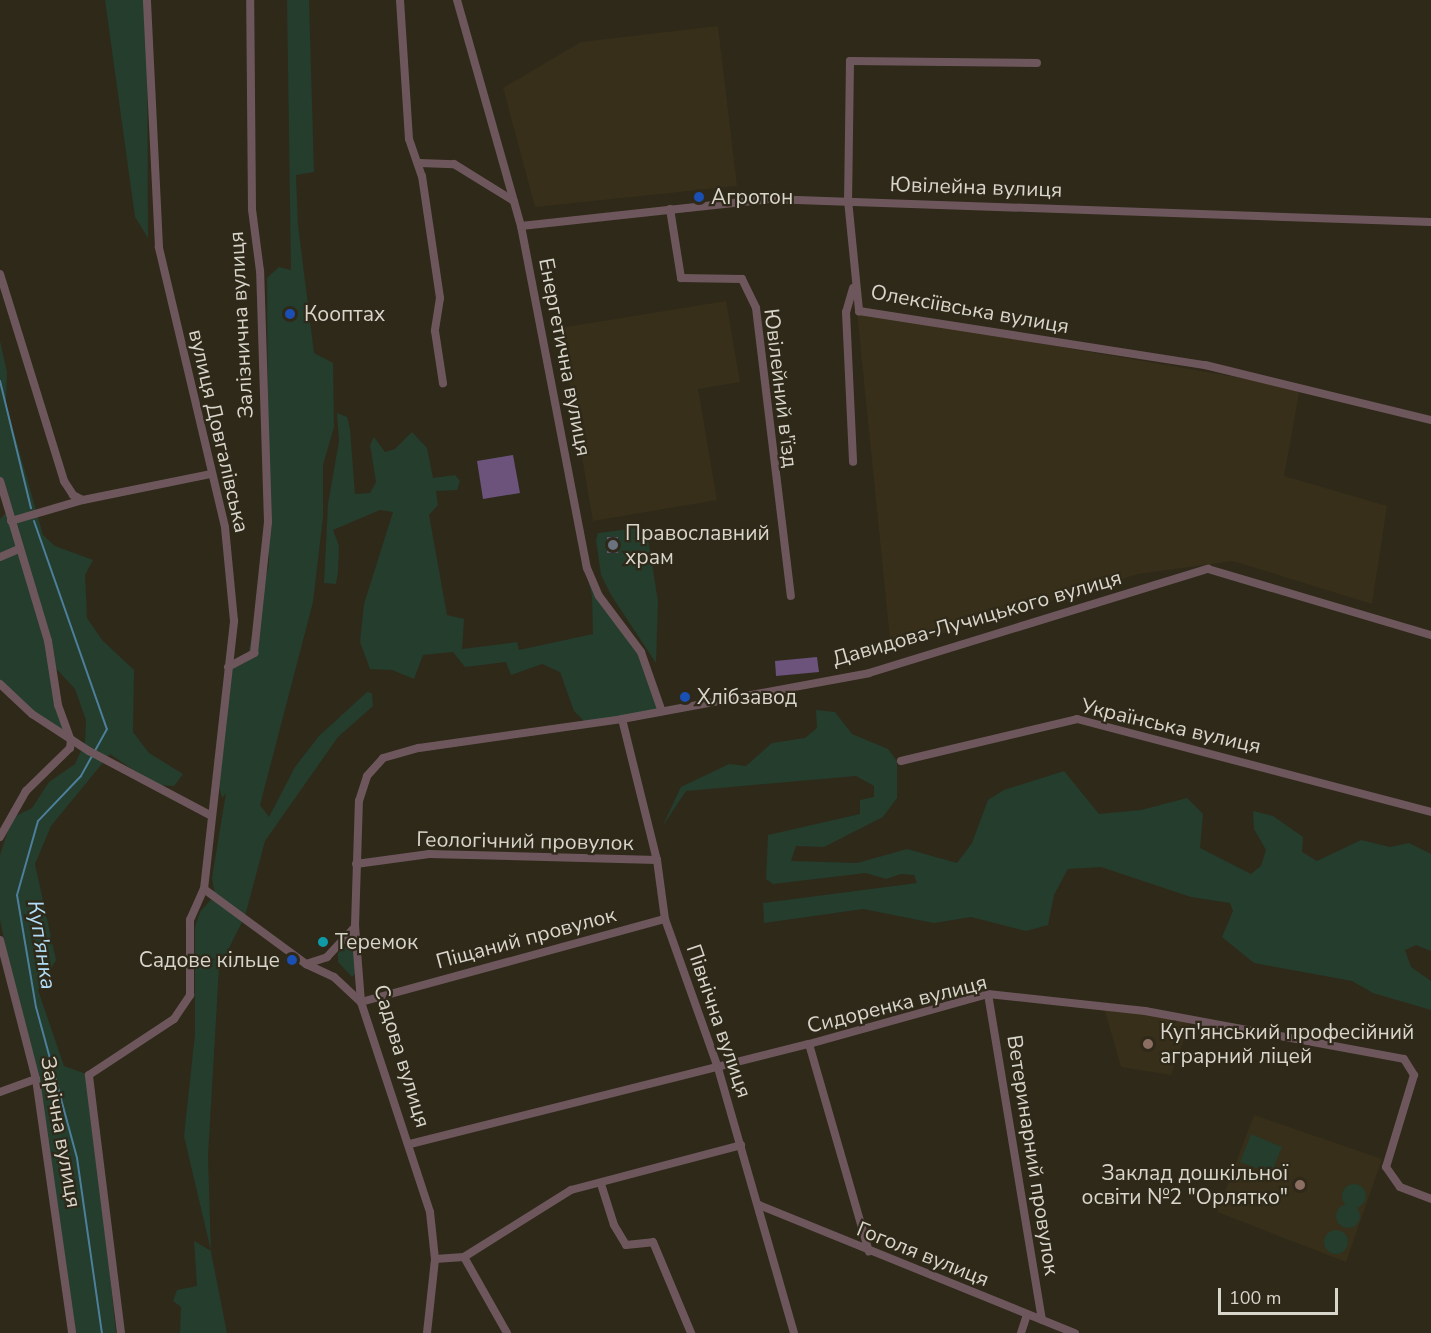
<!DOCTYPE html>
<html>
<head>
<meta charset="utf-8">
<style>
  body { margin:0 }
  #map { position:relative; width:1431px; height:1333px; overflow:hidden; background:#2f291a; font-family:"Nunito Sans",sans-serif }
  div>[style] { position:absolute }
  .built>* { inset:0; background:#372f19 }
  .green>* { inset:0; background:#243d2d }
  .round { border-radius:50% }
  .stream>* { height:2px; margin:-1px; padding:0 1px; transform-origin:1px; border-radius:1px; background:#4d7f9b }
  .building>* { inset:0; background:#6b537b }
  .minor>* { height:8px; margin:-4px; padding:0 4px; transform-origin:4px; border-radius:4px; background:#6e575c }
  .dots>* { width:16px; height:16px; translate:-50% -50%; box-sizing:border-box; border:3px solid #2f291a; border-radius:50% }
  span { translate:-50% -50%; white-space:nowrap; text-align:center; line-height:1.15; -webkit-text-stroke:4.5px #2f291a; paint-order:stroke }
  .street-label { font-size:21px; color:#d8d5cb }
  .poi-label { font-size:21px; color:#d8d5cb }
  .left { translate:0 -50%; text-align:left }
  .right { translate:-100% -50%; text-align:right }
  .water-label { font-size:22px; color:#b0ddf7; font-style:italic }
  .scale { position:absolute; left:1218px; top:1288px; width:120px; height:27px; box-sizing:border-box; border:3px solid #d8d5cb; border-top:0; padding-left:8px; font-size:18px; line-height:21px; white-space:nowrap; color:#d8d5cb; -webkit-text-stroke:4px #2f291a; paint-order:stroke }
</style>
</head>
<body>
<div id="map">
  <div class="built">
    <div style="clip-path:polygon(718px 26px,737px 186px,535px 207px,503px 88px,581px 42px)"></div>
    <div style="clip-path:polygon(726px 301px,740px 382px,698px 389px,717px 500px,593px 521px,560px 328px)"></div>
    <div style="clip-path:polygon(857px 312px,1300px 388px,1284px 476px,1387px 506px,1372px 604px,1233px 561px,1138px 574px,891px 649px)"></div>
    <div style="clip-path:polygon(1104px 1008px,1191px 1021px,1171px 1075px,1121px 1067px)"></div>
    <div style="clip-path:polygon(1254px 1115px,1382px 1159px,1346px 1262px,1217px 1212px)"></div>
  </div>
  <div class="green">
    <div style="clip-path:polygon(105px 0,147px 0,148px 238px,135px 217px)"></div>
    <div style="clip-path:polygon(287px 0,309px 0,314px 172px,296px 175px,298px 225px,314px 353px,333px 363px,334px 427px,323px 465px,323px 517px,313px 602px,260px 805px,269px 817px,295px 767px,319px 736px,367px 692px,372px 693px,373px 706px,338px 737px,265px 841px,245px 916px,219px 968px,208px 1156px,211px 1252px,227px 1333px,180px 1333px,181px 1307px,173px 1301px,177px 1290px,197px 1286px,194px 1241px,211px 1251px,184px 1136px,195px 1034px,195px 927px,200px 912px,215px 895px,212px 878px,226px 793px,222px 798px,218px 782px,230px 670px,246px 662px,269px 564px,267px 278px,279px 267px,291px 270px)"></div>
    <div style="clip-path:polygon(0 341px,7px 372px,6px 404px,43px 535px,55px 546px,93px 560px,85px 575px,87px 618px,102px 640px,134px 670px,133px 732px,149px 753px,183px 774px,174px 786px,155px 785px,110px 754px,51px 826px,35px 864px,56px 960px,38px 990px,64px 1066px,89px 1075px,116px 1333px,72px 1333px,48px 1146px,0 920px,0 855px,12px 818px,32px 808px,49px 782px,75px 764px,85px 742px,86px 720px,75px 689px,52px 664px,54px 689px,71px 740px,41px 721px,0 684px,0 519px,8px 511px,0 481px)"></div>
    <div style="clip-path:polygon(337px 413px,347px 417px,350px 429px,355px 494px,370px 493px,376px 482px,370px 445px,374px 437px,385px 452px,395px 449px,412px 432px,427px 448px,433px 478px,455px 475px,460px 481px,457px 490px,436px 491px,438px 505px,429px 515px,447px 615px,464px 619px,462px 649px,517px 642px,519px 650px,593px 634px,592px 596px,564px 474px,598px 596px,640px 651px,661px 709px,587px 724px,574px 711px,560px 672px,542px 664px,511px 675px,506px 662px,465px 667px,453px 652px,423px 655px,414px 679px,392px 670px,370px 669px,360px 642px,364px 604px,393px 512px,380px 510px,333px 530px,339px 546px,338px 572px,336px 584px,324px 583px,328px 504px,339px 441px)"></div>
    <div style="clip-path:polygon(646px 527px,658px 601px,656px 663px,611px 595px,601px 575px,596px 540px,598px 533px)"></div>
    <div style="clip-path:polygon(816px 710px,835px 712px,852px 734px,888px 749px,897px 761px,897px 798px,883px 817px,824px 847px,796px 846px,791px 861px,857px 863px,907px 849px,957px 863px,972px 843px,988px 800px,1004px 790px,1064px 771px,1099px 814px,1141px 810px,1187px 798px,1203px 814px,1200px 848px,1251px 874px,1261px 866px,1266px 850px,1254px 829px,1253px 811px,1273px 816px,1303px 837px,1302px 852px,1317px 861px,1361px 840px,1390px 847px,1409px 843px,1431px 854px,1431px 951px,1416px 945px,1405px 950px,1411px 967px,1431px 981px,1431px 1010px,1373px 993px,1352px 981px,1254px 963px,1222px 937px,1233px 911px,1230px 903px,1191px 897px,1101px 867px,1068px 869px,1054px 895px,1048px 925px,1026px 931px,971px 917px,934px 923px,863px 909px,764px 923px,763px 903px,917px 883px,914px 875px,901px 874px,886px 879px,866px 873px,773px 884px,766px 879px,768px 835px,860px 814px,860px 800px,874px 797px,874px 786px,856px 776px,686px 791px,662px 827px,681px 787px,729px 764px,746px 766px,772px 743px,805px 738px,817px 728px)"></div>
    <div style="clip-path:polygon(354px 941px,356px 973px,352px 977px,338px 962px,338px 953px)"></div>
    <div style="clip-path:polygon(1251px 1134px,1282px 1147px,1271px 1174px,1240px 1162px)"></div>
    <div class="round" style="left:1342px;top:1184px;width:24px;height:24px"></div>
    <div class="round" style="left:1336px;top:1204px;width:24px;height:24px"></div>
    <div class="round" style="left:1324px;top:1230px;width:24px;height:24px"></div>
  </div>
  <div class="stream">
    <div style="left:0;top:381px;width:131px;rotate:76.3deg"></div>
    <div style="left:34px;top:521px;width:220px;rotate:70.7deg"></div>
    <div style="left:107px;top:729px;width:25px;rotate:119deg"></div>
    <div style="left:92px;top:756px;width:23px;rotate:119deg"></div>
    <div style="left:81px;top:776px;width:62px;rotate:133.7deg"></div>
    <div style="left:38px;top:821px;width:77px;rotate:105.8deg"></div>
    <div style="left:17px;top:895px;width:114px;rotate:80.4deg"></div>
    <div style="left:36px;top:1007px;width:156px;rotate:74.8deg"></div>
    <div style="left:77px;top:1158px;width:177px;rotate:81.9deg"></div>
  </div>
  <div class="building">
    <div style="clip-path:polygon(513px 455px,520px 493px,483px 499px,477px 461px)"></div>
    <div style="clip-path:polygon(607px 537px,618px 537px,618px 553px,607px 553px)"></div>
    <div style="clip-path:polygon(817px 657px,819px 672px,776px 676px,775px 661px)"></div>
  </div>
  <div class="minor">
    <div style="left:400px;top:0;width:139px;rotate:86.3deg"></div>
    <div style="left:409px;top:139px;width:39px;rotate:71deg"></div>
    <div style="left:422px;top:176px;width:123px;rotate:81.6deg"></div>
    <div style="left:440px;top:298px;width:33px;rotate:99deg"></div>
    <div style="left:435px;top:331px;width:53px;rotate:81.3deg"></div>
    <div style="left:457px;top:0;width:235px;rotate:74.2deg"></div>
    <div style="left:521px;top:226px;width:348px;rotate:79.1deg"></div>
    <div style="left:587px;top:568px;width:30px;rotate:67deg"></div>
    <div style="left:599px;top:596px;width:70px;rotate:53.1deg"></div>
    <div style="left:641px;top:652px;width:60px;rotate:70.7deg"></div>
    <div style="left:1037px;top:63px;width:187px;rotate:-179.4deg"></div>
    <div style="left:850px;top:61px;width:139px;rotate:90.8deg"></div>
    <div style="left:848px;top:200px;width:112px;rotate:84.3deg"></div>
    <div style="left:859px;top:311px;width:350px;rotate:8.9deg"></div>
    <div style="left:1205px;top:365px;width:233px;rotate:13.7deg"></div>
    <div style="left:420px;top:163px;width:34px;rotate:2deg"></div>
    <div style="left:454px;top:164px;width:70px;rotate:31.7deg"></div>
    <div style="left:670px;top:209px;width:70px;rotate:80.9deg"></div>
    <div style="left:681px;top:278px;width:61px;rotate:0.9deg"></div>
    <div style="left:742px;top:279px;width:32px;rotate:64deg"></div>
    <div style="left:756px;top:308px;width:290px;rotate:83.1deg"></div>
    <div style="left:521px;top:226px;width:248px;rotate:-6.2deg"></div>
    <div style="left:768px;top:199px;width:663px;rotate:1.99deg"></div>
    <div style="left:0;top:274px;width:217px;rotate:72.8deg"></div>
    <div style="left:64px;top:481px;width:17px;rotate:57deg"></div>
    <div style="left:73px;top:495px;width:11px;rotate:27deg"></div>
    <div style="left:83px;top:500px;width:131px;rotate:-11.5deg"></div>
    <div style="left:853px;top:288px;width:25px;rotate:106deg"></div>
    <div style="left:846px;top:312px;width:150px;rotate:87.3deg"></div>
    <div style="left:0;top:481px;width:167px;rotate:73.3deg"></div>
    <div style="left:48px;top:641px;width:65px;rotate:81.1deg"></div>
    <div style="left:58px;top:705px;width:37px;rotate:70deg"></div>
    <div style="left:71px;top:740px;width:8px;rotate:97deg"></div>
    <div style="left:70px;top:748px;width:62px;rotate:135.7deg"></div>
    <div style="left:26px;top:791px;width:53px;rotate:119.5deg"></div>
    <div style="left:11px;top:521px;width:75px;rotate:-16.3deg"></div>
    <div style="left:0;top:557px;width:21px;rotate:-23deg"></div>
    <div style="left:228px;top:667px;width:30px;rotate:-28deg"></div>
    <div style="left:254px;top:653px;width:132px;rotate:-83.9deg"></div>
    <div style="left:268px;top:522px;width:251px;rotate:-91.8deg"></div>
    <div style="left:260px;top:271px;width:63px;rotate:-97.4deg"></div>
    <div style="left:252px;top:209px;width:209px;rotate:-90.5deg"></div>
    <div style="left:0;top:684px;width:44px;rotate:43.2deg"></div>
    <div style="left:32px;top:714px;width:68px;rotate:33deg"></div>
    <div style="left:89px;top:751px;width:137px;rotate:27.9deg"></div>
    <div style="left:622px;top:719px;width:145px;rotate:76.1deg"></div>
    <div style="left:657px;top:860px;width:60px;rotate:82.3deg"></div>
    <div style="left:665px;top:919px;width:158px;rotate:70.4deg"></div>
    <div style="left:718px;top:1068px;width:276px;rotate:74deg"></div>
    <div style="left:901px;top:761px;width:181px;rotate:-13.4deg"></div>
    <div style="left:1077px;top:719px;width:366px;rotate:14.7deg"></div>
    <div style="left:356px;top:864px;width:74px;rotate:-7.8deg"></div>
    <div style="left:429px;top:854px;width:228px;rotate:1.5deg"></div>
    <div style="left:204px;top:889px;width:127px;rotate:36.3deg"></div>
    <div style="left:306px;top:964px;width:22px;rotate:-18deg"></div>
    <div style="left:327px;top:957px;width:41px;rotate:-47deg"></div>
    <div style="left:0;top:940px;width:144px;rotate:75.5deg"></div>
    <div style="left:36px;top:1079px;width:257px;rotate:81.9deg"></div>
    <div style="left:306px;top:964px;width:31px;rotate:25deg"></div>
    <div style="left:334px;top:977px;width:37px;rotate:43deg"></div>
    <div style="left:361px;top:1002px;width:315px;rotate:-15.3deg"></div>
    <div style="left:988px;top:994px;width:330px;rotate:80.6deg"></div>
    <div style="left:809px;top:1044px;width:216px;rotate:73.9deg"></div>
    <div style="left:0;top:1092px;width:38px;rotate:-20deg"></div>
    <div style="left:410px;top:1144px;width:411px;rotate:-14.1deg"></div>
    <div style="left:809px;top:1044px;width:186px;rotate:-15.6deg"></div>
    <div style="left:988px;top:994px;width:158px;rotate:6.2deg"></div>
    <div style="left:1145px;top:1011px;width:263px;rotate:10.5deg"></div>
    <div style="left:1404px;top:1059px;width:19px;rotate:58deg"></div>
    <div style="left:1414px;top:1075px;width:96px;rotate:106.9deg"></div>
    <div style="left:1386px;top:1167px;width:24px;rotate:55deg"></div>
    <div style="left:1400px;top:1187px;width:33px;rotate:21deg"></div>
    <div style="left:601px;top:1184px;width:43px;rotate:72.4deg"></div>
    <div style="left:614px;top:1225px;width:23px;rotate:59deg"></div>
    <div style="left:626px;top:1245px;width:27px;rotate:-6deg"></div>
    <div style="left:653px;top:1242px;width:99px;rotate:67.3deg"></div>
    <div style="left:759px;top:1205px;width:341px;rotate:22.1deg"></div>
    <div style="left:464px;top:1257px;width:87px;rotate:60.5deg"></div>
    <div style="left:435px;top:1259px;width:29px;rotate:-4deg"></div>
    <div style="left:464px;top:1257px;width:126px;rotate:-32.1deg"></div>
    <div style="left:571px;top:1190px;width:176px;rotate:-14.8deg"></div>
    <div style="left:121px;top:1333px;width:260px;rotate:-97.1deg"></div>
    <div style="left:89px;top:1075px;width:102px;rotate:-33.4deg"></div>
    <div style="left:174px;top:1019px;width:29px;rotate:-56deg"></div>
    <div style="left:190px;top:995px;width:75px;rotate:-90deg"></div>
    <div style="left:190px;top:920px;width:34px;rotate:-66deg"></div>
    <div style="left:204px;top:889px;width:270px;rotate:-83.6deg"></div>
    <div style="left:234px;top:621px;width:94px;rotate:-95.5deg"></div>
    <div style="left:225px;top:527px;width:288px;rotate:-103.3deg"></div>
    <div style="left:159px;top:247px;width:247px;rotate:-92.8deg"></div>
    <div style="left:427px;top:1333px;width:74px;rotate:-83.8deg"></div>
    <div style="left:435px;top:1259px;width:47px;rotate:-96.1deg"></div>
    <div style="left:430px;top:1212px;width:221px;rotate:-108.2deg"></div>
    <div style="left:361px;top:1002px;width:76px;rotate:-94.5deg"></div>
    <div style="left:355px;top:926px;width:125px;rotate:-88.2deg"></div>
    <div style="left:359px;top:801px;width:26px;rotate:-72deg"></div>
    <div style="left:367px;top:776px;width:24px;rotate:-48deg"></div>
    <div style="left:383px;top:758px;width:37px;rotate:-16deg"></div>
    <div style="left:419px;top:748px;width:205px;rotate:-8.1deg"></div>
    <div style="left:622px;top:719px;width:251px;rotate:-10.5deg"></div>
    <div style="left:869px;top:673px;width:355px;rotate:-17.1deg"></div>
    <div style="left:1208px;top:569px;width:233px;rotate:16.5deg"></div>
    <div style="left:1021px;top:1333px;width:19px;rotate:-72deg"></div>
  </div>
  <div class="dots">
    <div style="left:699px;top:197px;background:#1a4fb4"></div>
    <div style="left:290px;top:314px;background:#1a4fb4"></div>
    <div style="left:613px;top:545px;background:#6b7280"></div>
    <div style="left:685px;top:697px;background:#1a4fb4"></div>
    <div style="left:323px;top:942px;background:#0f9aa8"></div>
    <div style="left:292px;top:960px;background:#1a4fb4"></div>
    <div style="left:1148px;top:1044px;background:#8d6e63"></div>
    <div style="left:1300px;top:1185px;background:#8d6e63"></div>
  </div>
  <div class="street-label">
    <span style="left:976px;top:187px;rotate:2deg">Ювілейна вулиця</span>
    <span style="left:970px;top:309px;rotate:10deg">Олексіївська вулиця</span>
    <span style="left:241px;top:325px;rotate:-93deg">Залізнична вулиця</span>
    <span style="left:565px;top:357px;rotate:79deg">Енергетична вулиця</span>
    <span style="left:781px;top:388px;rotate:83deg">Ювілейний в'їзд</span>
    <span style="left:219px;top:431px;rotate:77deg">вулиця Довгалівська</span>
    <span style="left:977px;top:618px;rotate:-16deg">Давидова-Лучицького вулиця</span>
    <span style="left:1171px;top:726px;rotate:13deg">Українська вулиця</span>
    <span style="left:525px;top:841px;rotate:1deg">Геологічний провулок</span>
    <span style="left:526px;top:938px;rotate:-15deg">Піщаний провулок</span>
    <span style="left:897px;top:1004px;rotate:-14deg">Сидоренка вулиця</span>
    <span style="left:719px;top:1021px;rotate:71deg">Північна вулиця</span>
    <span style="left:402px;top:1056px;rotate:73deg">Садова вулиця</span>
    <span style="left:61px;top:1132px;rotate:80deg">Зарічна вулиця</span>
    <span style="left:1033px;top:1155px;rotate:81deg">Ветеринарний провулок</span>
    <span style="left:923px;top:1254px;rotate:22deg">Гоголя вулиця</span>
  </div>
  <div class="poi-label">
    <span class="left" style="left:711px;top:197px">Агротон</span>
    <span class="left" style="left:304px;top:314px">Кооптах</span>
    <span class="left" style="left:625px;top:545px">Православний<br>храм</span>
    <span class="left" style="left:697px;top:697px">Хлібзавод</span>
    <span class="left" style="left:335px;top:942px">Теремок</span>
    <span class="right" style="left:280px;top:960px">Садове кільце</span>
    <span class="left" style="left:1160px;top:1044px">Куп'янський професійний<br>аграрний ліцей</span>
    <span class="right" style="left:1288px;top:1185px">Заклад дошкільної<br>освіти №2 "Орлятко"</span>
  </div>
  <div class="water-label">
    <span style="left:41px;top:945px;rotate:81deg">Куп'янка</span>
  </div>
  <div class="scale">100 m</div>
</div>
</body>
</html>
